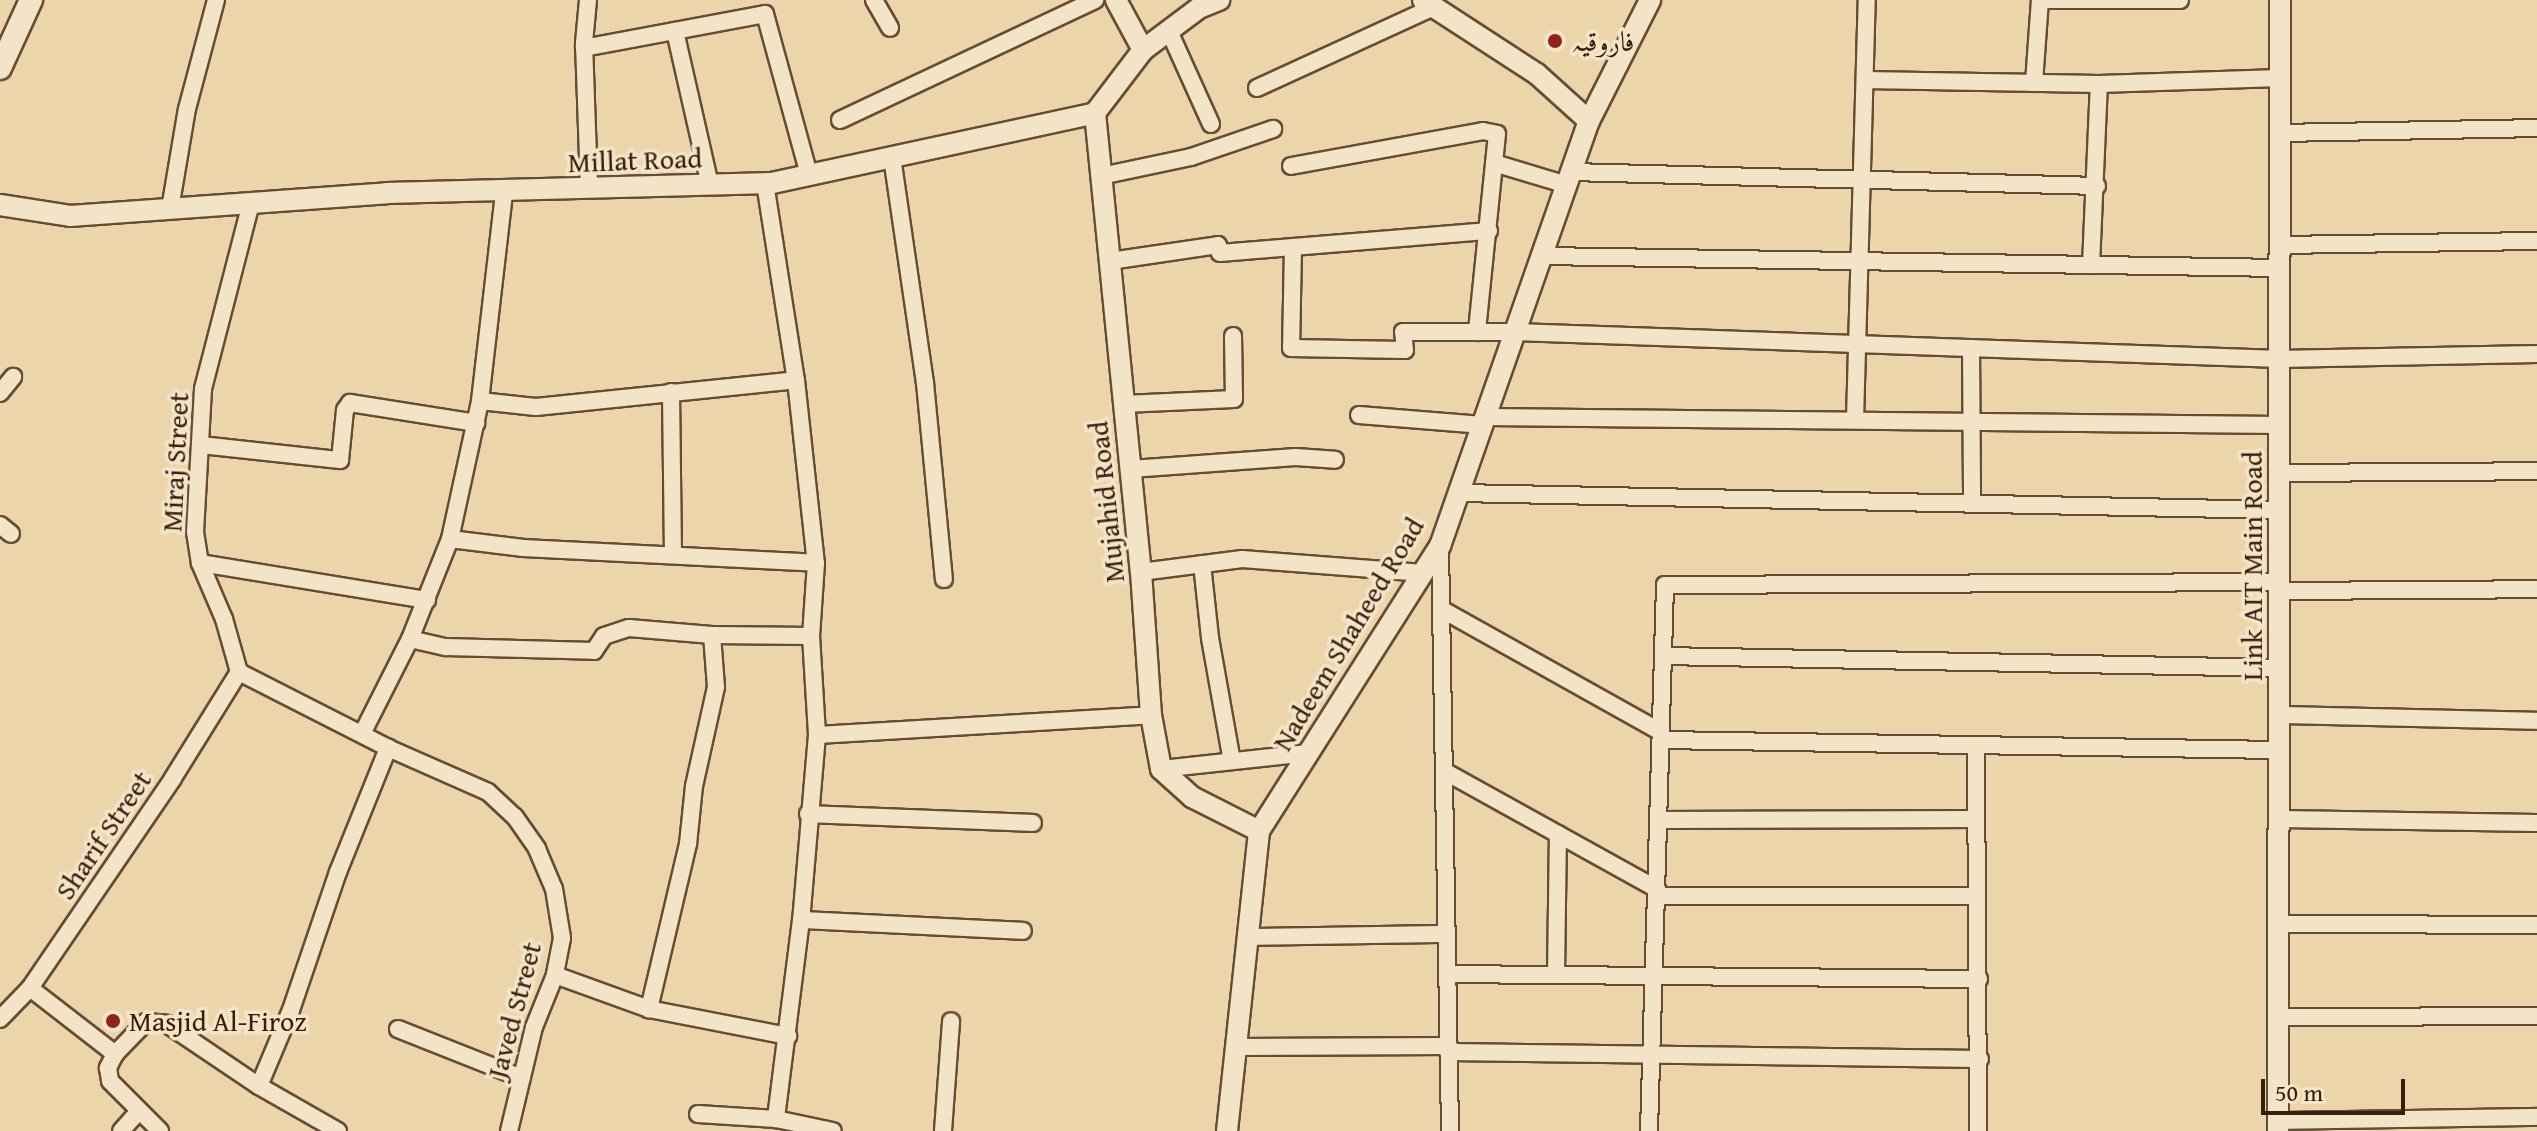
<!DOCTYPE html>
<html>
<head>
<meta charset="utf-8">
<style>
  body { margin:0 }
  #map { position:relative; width:2537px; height:1131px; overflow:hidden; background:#ecd5aa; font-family:"Gentium Book Plus",Amiri,serif }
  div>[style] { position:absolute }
  .roads { filter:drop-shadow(2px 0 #654c34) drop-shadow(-2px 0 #654c34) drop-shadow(0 2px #654c34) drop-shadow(0 -2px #654c34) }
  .minor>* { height:16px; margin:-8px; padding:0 8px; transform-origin:8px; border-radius:8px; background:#f3e4c8 }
  .tertiary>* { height:20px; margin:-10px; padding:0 10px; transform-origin:10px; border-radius:10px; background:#f3e4c8 }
  .secondary>* { height:22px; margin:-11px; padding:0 11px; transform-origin:11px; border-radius:11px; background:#f3e4c8 }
  .dots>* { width:22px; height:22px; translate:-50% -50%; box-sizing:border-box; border:4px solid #f3e4c8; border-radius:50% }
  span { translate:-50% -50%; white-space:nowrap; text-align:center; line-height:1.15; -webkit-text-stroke:7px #f3e4c8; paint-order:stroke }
  .poi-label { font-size:28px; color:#381f0d }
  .left { translate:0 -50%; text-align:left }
  .street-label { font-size:28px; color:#381f0d }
  .scale { position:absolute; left:2261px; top:1079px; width:144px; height:36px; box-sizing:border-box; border:4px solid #381f0d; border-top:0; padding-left:10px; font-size:24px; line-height:28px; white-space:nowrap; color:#381f0d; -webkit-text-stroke:6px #f3e4c8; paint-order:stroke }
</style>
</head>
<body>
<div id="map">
  <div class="roads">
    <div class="minor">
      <div style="left:588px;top:0;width:43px;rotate:95.3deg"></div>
      <div style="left:584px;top:43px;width:146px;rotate:88deg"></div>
      <div style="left:874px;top:0;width:32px;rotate:60deg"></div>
      <div style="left:675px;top:31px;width:158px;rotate:77.2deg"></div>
      <div style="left:1169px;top:31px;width:102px;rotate:65.7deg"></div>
      <div style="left:584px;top:48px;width:184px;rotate:-10.6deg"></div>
      <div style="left:765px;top:14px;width:167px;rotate:74.7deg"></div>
      <div style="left:1865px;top:80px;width:234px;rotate:1deg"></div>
      <div style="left:2099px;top:84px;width:181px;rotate:-1.9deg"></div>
      <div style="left:2034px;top:83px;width:83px;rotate:-85.9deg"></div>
      <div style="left:2040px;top:0;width:140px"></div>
      <div style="left:1257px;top:88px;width:195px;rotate:-24.6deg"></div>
      <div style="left:840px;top:120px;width:282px;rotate:-25.2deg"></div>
      <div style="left:2280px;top:133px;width:257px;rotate:-1.1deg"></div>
      <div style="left:892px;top:157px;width:228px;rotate:81.7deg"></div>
      <div style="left:925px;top:383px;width:197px;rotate:84.5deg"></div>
      <div style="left:1494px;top:163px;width:76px;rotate:16.8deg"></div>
      <div style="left:1291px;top:166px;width:195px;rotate:-10.3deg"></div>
      <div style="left:1483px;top:131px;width:14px;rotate:12deg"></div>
      <div style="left:1497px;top:134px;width:199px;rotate:95.8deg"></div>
      <div style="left:1571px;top:172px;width:526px;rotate:1.52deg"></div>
      <div style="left:1101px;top:176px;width:92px;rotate:-11.9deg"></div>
      <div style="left:1191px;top:157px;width:87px;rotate:-18.9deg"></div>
      <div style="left:765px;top:183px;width:199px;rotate:81.1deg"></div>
      <div style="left:796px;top:380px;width:184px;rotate:83.8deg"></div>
      <div style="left:816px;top:563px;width:73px;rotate:93.9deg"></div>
      <div style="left:811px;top:636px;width:99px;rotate:86.5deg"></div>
      <div style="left:817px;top:735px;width:186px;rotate:94.9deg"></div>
      <div style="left:801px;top:920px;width:201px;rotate:97.2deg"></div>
      <div style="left:251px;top:203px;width:192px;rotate:104.5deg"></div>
      <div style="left:203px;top:389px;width:143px;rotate:93.2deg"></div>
      <div style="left:195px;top:532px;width:31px;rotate:81deg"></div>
      <div style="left:200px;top:563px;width:61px;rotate:66.8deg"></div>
      <div style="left:224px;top:619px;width:55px;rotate:74.2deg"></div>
      <div style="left:239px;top:672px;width:167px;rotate:27deg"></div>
      <div style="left:388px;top:748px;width:109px;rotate:23.7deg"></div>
      <div style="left:488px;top:792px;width:37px;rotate:43deg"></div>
      <div style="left:515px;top:817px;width:39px;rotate:55deg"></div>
      <div style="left:537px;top:849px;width:43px;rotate:67deg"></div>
      <div style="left:554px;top:889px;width:50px;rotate:80.7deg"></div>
      <div style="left:562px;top:938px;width:38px;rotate:101deg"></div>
      <div style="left:555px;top:975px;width:56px;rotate:112deg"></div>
      <div style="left:534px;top:1027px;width:107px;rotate:103.5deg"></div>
      <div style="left:170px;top:209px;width:101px;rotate:-80.4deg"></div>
      <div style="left:187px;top:109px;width:113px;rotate:-75.1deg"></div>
      <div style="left:2280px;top:245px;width:257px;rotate:-0.9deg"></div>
      <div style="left:1293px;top:247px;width:101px;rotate:91.1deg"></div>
      <div style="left:1291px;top:348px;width:114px;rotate:1deg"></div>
      <div style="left:1405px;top:350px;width:18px;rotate:-96deg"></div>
      <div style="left:1403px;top:332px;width:112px"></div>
      <div style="left:1515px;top:332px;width:765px;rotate:2.02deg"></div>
      <div style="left:2280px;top:359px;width:257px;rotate:-1.1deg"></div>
      <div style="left:1542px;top:256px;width:738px;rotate:0.93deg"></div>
      <div style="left:1110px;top:261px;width:109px;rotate:-8.4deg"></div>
      <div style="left:1218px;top:245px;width:8px;rotate:76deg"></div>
      <div style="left:1220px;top:253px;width:270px;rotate:-4.7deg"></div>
      <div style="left:2091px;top:265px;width:181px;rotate:-87.5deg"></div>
      <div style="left:1971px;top:348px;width:156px;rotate:89.6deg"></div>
      <div style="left:671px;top:392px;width:163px;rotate:89.3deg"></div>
      <div style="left:0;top:393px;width:21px;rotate:-51deg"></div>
      <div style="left:480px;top:401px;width:56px;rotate:6.1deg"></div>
      <div style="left:536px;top:407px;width:261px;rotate:-5.9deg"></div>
      <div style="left:1124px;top:404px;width:110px;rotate:-2.6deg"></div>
      <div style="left:1234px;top:399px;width:63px;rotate:-90.9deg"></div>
      <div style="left:1359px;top:415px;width:124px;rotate:4.6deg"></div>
      <div style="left:1486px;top:417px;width:794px;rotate:0.58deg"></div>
      <div style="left:1855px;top:420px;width:420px;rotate:-88.4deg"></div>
      <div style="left:201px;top:445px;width:140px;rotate:6.2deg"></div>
      <div style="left:340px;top:460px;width:50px;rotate:-84.3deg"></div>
      <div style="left:345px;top:410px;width:9px;rotate:-54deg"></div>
      <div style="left:350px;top:403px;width:128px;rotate:9deg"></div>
      <div style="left:1131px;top:469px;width:165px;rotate:-4.2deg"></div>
      <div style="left:1296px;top:457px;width:39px;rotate:4deg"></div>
      <div style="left:2280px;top:473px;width:257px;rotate:-0.4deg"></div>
      <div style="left:1459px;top:493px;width:821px;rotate:1.19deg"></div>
      <div style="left:0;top:525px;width:14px;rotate:39deg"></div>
      <div style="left:450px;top:539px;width:74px;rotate:7deg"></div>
      <div style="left:523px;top:548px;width:293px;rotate:2.9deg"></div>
      <div style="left:1440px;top:546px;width:585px;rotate:89.02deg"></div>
      <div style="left:200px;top:563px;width:230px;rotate:9.3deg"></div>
      <div style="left:1202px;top:564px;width:74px;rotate:83.8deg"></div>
      <div style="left:1210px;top:638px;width:125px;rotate:79.9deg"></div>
      <div style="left:1141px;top:572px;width:102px;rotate:-7.3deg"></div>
      <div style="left:1242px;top:559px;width:182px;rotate:4.4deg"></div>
      <div style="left:2280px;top:591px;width:257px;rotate:-0.4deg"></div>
      <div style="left:1441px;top:609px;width:252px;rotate:29.2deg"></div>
      <div style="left:712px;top:635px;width:99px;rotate:0.6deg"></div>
      <div style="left:410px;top:639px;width:37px;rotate:13deg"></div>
      <div style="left:446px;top:647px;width:148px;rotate:1.5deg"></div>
      <div style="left:594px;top:651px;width:18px;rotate:-56deg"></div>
      <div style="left:604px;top:636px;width:26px;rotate:-18deg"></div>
      <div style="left:629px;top:628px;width:83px;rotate:4.8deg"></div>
      <div style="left:712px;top:635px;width:52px;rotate:85.6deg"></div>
      <div style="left:716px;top:687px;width:101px;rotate:102.5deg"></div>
      <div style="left:694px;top:786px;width:58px;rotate:95.9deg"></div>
      <div style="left:688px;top:844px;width:170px;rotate:103.3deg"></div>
      <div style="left:1663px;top:656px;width:617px;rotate:1.11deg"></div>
      <div style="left:2280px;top:715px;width:257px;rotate:1.3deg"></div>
      <div style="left:363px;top:732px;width:104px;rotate:-63.2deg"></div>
      <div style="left:410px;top:639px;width:108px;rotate:-68.2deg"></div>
      <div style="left:450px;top:539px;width:141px;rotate:-77.7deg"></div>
      <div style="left:480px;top:401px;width:210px;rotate:-83.4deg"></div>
      <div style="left:817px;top:735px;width:335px;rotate:-3.4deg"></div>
      <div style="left:1661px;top:740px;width:617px;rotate:0.93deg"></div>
      <div style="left:1976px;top:746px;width:385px;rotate:89.7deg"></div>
      <div style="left:1161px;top:769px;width:149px;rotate:-6.2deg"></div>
      <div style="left:1444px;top:771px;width:244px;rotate:29deg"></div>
      <div style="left:808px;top:814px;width:225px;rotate:2.3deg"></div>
      <div style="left:2280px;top:819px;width:257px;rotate:0.9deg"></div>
      <div style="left:1659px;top:820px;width:317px;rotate:-0.2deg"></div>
      <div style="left:1657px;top:896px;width:320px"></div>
      <div style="left:801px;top:920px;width:222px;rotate:2.8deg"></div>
      <div style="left:2281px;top:924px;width:256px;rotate:0.2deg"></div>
      <div style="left:1248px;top:937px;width:199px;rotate:-0.9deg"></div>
      <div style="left:1447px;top:974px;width:532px;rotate:0.54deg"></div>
      <div style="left:555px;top:975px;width:100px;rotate:19.9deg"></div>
      <div style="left:649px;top:1009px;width:142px;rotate:11deg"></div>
      <div style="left:1556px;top:975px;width:141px;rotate:-89.2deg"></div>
      <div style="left:30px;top:988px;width:108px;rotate:37.8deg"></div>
      <div style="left:115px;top:1054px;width:16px;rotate:117deg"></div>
      <div style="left:108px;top:1068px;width:13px;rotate:81deg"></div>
      <div style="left:110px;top:1081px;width:71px;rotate:45deg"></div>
      <div style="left:2281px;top:1017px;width:256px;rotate:-0.2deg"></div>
      <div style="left:0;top:1019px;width:43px;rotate:-45.9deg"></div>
      <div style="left:30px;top:988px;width:254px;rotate:-55.7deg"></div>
      <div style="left:173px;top:778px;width:125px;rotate:-58.1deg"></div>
      <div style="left:398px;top:1029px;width:133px;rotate:21.6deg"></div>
      <div style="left:1236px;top:1047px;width:213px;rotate:-0.3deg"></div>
      <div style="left:1448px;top:1052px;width:532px;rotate:0.75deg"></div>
      <div style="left:115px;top:1054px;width:45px;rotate:-45.9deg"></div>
      <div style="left:146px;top:1022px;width:21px;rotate:5deg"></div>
      <div style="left:167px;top:1024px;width:111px;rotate:34deg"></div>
      <div style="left:259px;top:1086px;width:91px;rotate:29.7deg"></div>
      <div style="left:259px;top:1086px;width:82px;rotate:-67.2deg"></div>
      <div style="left:291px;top:1010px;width:146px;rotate:-71.2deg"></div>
      <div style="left:338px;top:872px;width:134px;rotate:-68deg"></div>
      <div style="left:698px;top:1114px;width:78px;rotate:3.7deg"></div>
      <div style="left:776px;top:1119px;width:58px;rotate:11.9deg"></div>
      <div style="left:2278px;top:1121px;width:259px;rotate:-0.9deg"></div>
      <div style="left:121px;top:1131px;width:25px;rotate:-48deg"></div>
      <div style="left:943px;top:1131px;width:110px;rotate:-85.8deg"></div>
      <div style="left:1649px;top:1131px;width:546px;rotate:-88.32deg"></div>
      <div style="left:1665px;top:585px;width:615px;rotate:-0.28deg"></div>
    </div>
    <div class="tertiary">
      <div style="left:1116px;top:0;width:57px;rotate:61.6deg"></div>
      <div style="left:1423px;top:0;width:136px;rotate:33deg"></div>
      <div style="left:1537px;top:74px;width:70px;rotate:42.1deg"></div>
      <div style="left:1095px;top:113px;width:461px;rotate:84.3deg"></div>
      <div style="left:1141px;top:572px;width:143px;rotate:86deg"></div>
      <div style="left:1151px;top:715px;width:55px;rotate:79.5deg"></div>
      <div style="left:1161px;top:769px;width:42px;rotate:42.1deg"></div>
      <div style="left:1192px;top:797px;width:75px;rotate:26.9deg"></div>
      <div style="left:0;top:205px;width:71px;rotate:8.9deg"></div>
      <div style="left:70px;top:216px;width:318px;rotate:-4.1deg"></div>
      <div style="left:387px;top:193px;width:385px;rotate:-1.5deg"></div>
      <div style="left:772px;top:183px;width:330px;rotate:-12.2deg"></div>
      <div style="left:1095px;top:113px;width:79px;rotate:-52.7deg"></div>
      <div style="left:1143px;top:50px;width:70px;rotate:-36.9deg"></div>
      <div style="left:1199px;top:8px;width:22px;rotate:-22deg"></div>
      <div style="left:1227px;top:1131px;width:302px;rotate:-83.9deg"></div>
      <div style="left:1259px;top:831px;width:338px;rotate:-57.6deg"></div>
      <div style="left:1440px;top:546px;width:450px;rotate:-70.7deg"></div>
      <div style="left:1589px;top:121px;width:136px;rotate:-63.2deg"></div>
      <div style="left:2278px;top:1131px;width:1131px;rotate:-89.9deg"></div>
    </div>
    <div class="secondary">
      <div style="left:0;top:68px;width:75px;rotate:-65.5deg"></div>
    </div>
  </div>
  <div class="dots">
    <div style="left:1555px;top:41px;background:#8f2418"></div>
    <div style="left:113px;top:1021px;background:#8f2418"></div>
  </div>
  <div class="poi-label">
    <span class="left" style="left:1571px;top:41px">فاروقیہ</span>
    <span class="left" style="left:129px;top:1021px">Masjid Al-Firoz</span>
  </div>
  <div class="street-label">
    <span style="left:635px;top:160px;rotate:-2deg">Millat Road</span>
    <span style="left:175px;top:462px;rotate:-87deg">Miraj Street</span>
    <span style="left:1106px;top:502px;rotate:-96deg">Mujahid Road</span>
    <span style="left:2252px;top:566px;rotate:-90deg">Link AIT Main Road</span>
    <span style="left:1348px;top:634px;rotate:-59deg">Nadeem Shaheed Road</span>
    <span style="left:103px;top:835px;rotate:-56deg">Sharif Street</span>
    <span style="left:514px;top:1010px;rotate:-75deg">Javed Street</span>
  </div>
  <div class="scale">50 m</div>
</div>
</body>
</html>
